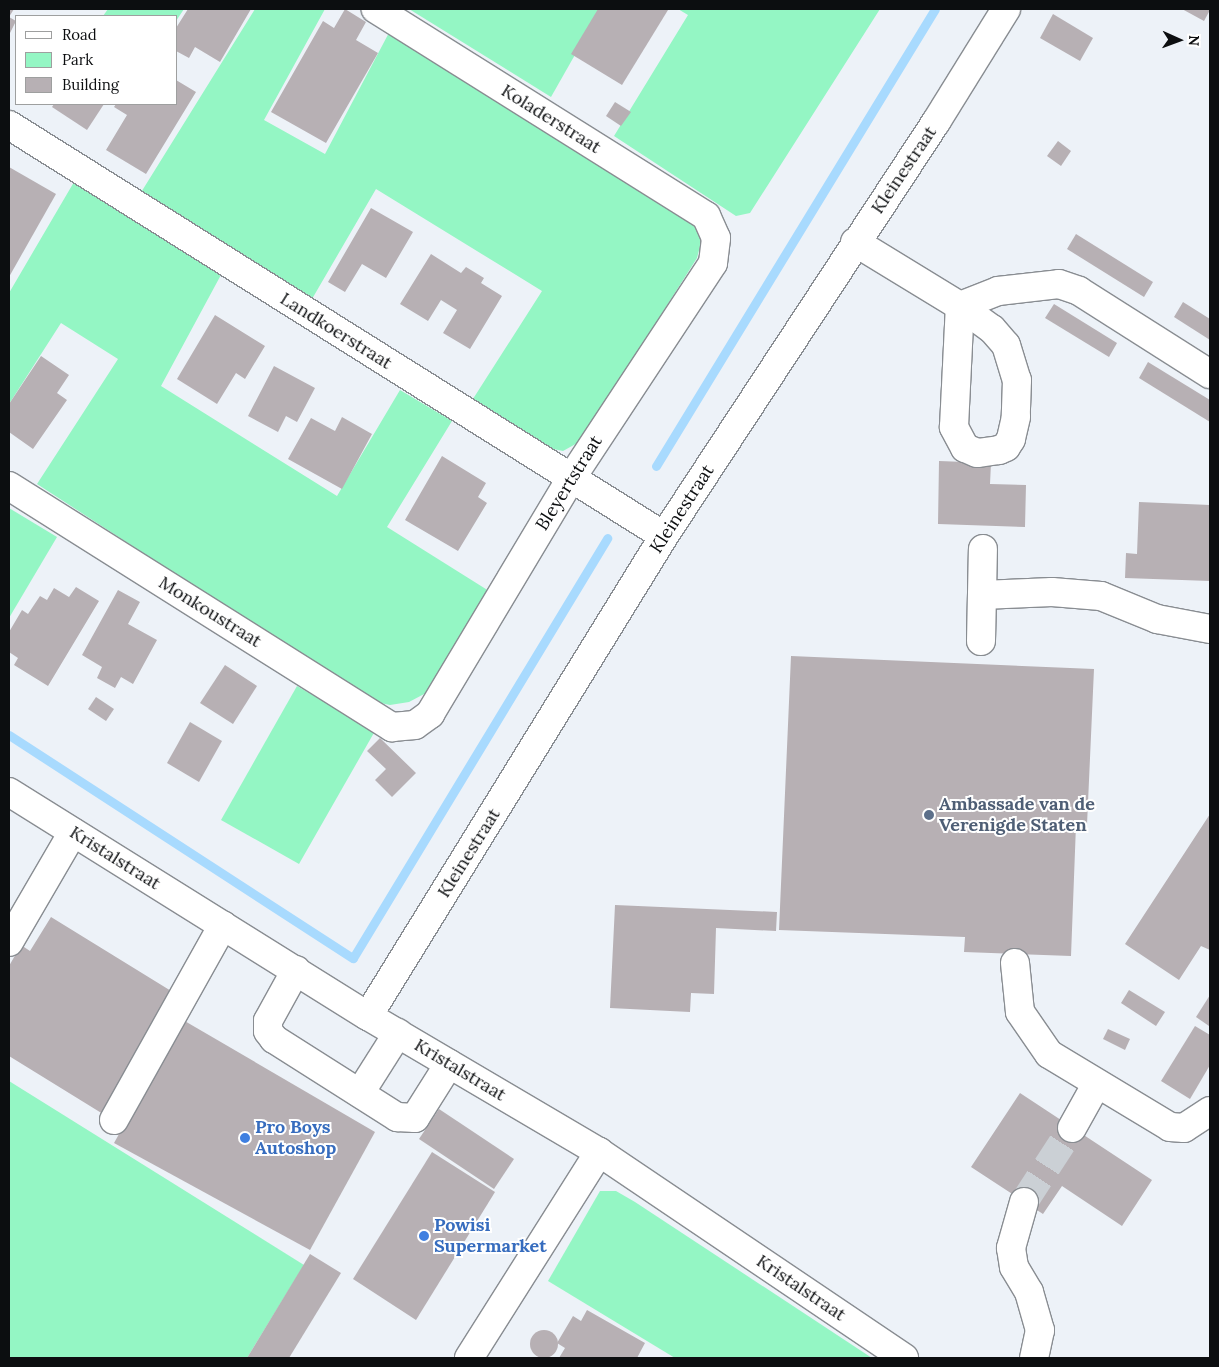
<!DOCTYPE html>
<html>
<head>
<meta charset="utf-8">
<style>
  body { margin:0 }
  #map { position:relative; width:1219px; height:1367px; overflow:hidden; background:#edf2f8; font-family:Lora,serif }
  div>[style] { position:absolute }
  .green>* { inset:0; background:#94f6c4 }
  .stream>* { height:9px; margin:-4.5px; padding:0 4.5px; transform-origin:4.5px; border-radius:4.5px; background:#a8dafe }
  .building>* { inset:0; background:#b7b0b4 }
  .round { border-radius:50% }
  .minor-tunnel>* { height:28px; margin-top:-14px; transform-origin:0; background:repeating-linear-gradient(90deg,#cbd0d5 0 28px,transparent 0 42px) }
  .roads { filter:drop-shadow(1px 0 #898d92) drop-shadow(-1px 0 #898d92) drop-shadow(0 1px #898d92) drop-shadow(0 -1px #898d92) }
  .minor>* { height:28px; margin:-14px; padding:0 14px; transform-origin:14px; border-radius:14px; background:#fff }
  .dots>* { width:14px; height:14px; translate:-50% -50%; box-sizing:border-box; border:2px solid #fff; border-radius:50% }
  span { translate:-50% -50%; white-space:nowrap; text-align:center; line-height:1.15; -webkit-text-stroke:4px #fff; paint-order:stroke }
  .street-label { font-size:18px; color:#0c0e10 }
  .service-label { font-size:18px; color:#4e5e75; font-weight:700 }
  .left { translate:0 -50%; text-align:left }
  .shop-label { font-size:18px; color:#366cbe; font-weight:700 }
  .frame { position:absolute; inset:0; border:10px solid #0c0e10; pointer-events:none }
  .legend { position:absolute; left:15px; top:15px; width:162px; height:90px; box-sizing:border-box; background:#fff; border:1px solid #9e9f9f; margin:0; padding:6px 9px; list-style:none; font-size:15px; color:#0c0e10 }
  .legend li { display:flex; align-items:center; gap:10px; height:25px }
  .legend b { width:25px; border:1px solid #9e9f9f }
  .north { position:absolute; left:1154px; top:15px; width:50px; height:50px; -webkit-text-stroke:4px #fff; paint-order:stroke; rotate:92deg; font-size:14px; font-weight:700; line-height:20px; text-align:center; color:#0c0e10 }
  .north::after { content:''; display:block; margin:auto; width:18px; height:22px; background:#0c0e10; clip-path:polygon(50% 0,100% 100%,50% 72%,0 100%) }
</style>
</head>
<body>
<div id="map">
  <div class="green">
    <div style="clip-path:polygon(108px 9px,184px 9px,176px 21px,176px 16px,103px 16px)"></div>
    <div style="clip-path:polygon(255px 9px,325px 9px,264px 120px,325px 154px,392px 27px,683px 202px,704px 231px,697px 258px,581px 441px,563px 451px,544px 447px,471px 402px,542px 291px,376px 189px,312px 299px,140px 194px)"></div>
    <div style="clip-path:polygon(409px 9px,601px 9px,551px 97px)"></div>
    <div style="clip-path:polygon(678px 9px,880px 9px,750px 213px,736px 216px,614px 136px,688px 15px)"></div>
    <div style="clip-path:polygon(74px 182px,222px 273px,161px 386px,337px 496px,400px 390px,452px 421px,387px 527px,489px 591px,426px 693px,409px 702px,390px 705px,371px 701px,37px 484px,118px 359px,61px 323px,9px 404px,9px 293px)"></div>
    <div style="clip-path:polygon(9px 508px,57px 537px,9px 618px)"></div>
    <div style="clip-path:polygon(297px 686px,375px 731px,299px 864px,221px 820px)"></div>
    <div style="clip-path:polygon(9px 1081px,304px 1265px,247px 1358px,9px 1358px)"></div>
    <div style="clip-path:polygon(600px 1191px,616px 1191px,635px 1202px,872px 1358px,675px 1358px,548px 1281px)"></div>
  </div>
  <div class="stream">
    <div style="left:656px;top:466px;width:535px;rotate:-58.6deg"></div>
    <div style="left:9px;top:735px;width:410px;rotate:33deg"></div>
    <div style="left:353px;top:958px;width:491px;rotate:-58.8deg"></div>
  </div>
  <div class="building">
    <div style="clip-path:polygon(9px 9px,14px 9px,9px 17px,16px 21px,9px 35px)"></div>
    <div style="clip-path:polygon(188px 9px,251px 9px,220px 62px,195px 47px,189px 58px,176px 51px,176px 28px)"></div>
    <div style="clip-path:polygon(345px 9px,366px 22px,356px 40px,378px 53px,326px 143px,271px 112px,323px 21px,334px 28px)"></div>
    <div style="clip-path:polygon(598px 9px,668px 10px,622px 85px,571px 54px)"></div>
    <div style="clip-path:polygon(1182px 9px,1210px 9px,1210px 10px,1204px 21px)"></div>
    <div style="clip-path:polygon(1053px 14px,1093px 38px,1080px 61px,1040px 38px)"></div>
    <div style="clip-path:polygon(176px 80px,196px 92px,146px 174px,106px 150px,127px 115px,114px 107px,116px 104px,176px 104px)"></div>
    <div style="clip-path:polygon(615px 102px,631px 112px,621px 126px,606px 116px)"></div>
    <div style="clip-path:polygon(54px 104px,104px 104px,87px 130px,52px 107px)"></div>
    <div style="clip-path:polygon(1058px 141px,1071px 151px,1061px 166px,1047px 156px)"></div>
    <div style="clip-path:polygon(9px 167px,56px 194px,9px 277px)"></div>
    <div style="clip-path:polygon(371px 208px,413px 232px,386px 278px,362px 264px,345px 292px,328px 282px)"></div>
    <div style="clip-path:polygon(1076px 234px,1153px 282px,1144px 297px,1067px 249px)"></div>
    <div style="clip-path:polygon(431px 254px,461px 273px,466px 267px,484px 278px,481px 283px,502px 296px,470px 349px,443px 333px,457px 310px,441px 300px,428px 321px,400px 304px)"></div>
    <div style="clip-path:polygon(1183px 302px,1210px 319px,1210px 340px,1174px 317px)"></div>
    <div style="clip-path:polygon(1054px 304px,1117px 343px,1109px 357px,1045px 318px)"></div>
    <div style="clip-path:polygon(215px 315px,265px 346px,245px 379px,236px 373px,217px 404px,177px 379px)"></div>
    <div style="clip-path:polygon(41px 356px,69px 375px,57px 393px,67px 400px,33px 449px,9px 432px,9px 404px)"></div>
    <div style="clip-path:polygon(1148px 362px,1210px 400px,1210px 422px,1139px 378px)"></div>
    <div style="clip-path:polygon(274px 366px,315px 388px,297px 422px,286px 416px,278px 432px,248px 416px)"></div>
    <div style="clip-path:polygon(342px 417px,372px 434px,342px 489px,288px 459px,311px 418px,335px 431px)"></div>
    <div style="clip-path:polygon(442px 456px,486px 483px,478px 497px,487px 503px,458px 551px,405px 520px)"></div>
    <div style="clip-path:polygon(939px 461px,991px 463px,990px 484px,1026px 485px,1025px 527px,938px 524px)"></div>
    <div style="clip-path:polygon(1139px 502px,1210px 505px,1210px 581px,1125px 578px,1126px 553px,1137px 554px)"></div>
    <div style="clip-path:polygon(76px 587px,99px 601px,48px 686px,14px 665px,18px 658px,9px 652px,9px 632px,22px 610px,28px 614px,40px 596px,47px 600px,54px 588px,69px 597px)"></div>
    <div style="clip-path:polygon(118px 590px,140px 602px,128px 624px,157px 640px,133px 684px,121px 677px,115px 688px,97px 678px,102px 667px,82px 655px)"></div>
    <div style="clip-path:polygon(791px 656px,1094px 669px,1087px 825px,1076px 825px,1071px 956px,964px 952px,965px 937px,779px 930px)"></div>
    <div style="clip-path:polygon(225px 665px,257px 686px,233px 724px,200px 703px)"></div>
    <div style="clip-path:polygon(96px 697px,114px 709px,106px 721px,88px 709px)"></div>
    <div style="clip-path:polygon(190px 722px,222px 741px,199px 782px,167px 763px)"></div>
    <div style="clip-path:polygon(380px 738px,416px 773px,392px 797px,375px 780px,386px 769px,367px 751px)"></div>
    <div style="clip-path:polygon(1210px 814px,1210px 950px,1201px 946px,1179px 980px,1125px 944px)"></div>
    <div style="clip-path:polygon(615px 905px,777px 912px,776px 931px,716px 928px,714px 994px,691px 993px,690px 1012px,610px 1008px)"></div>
    <div style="clip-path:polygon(51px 917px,176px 994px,103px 1114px,9px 1056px,9px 966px,21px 945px,30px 951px)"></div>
    <div style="clip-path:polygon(1129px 990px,1165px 1012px,1156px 1026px,1121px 1003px)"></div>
    <div style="clip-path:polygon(1210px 995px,1210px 1024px,1209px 1026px,1196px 1017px)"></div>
    <div style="clip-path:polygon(183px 1020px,375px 1132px,310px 1250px,114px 1143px)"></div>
    <div style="clip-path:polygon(1195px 1026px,1210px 1035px,1210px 1065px,1190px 1099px,1161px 1081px)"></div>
    <div style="clip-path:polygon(1108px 1029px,1130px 1039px,1125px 1050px,1103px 1039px)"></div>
    <div style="clip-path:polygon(1020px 1093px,1152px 1180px,1122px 1226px,1062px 1186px,1043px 1214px,971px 1167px)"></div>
    <div style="clip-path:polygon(439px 1109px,514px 1159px,494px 1189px,419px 1139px)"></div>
    <div style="clip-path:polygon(432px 1152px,495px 1192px,416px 1320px,353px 1279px)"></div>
    <div style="clip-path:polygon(310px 1254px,341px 1273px,289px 1358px,247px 1358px)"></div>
    <div style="clip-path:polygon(587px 1310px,645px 1343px,637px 1358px,559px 1358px,565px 1348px,557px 1343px,573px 1316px,581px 1321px)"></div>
    <div class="round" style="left:530px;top:1330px;width:28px;height:28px"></div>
  </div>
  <div class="minor-tunnel">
    <div style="left:1024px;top:1202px;width:88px;rotate:-57deg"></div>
  </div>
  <div class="roads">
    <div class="minor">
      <div style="left:9px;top:125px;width:773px;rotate:32.11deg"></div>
      <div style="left:855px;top:242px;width:123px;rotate:31.4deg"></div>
      <div style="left:960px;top:306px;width:39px;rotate:36deg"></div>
      <div style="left:992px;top:329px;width:21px;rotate:49deg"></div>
      <div style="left:1006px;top:345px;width:37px;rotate:73deg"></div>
      <div style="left:1017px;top:380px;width:37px;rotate:92deg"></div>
      <div style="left:1016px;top:417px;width:23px;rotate:103deg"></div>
      <div style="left:1011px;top:439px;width:9px;rotate:122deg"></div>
      <div style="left:1006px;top:447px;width:8px;rotate:157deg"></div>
      <div style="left:999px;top:450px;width:22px;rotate:172deg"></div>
      <div style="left:977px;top:453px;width:13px;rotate:-157deg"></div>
      <div style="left:965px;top:448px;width:24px;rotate:-118deg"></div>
      <div style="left:954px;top:427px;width:121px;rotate:-87.2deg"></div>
      <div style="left:960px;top:306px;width:41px;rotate:-21.5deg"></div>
      <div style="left:998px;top:291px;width:61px;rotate:-6.5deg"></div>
      <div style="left:1059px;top:284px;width:21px;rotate:19deg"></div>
      <div style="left:1079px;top:291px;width:155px;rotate:32.4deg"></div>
      <div style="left:9px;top:486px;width:453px;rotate:32.2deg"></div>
      <div style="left:392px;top:727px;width:23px;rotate:-5deg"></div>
      <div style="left:415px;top:725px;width:19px;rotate:-36deg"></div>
      <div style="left:430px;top:714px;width:276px;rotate:-59.1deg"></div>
      <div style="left:572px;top:477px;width:256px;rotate:-56.6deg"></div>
      <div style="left:713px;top:263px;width:25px;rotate:-83deg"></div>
      <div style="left:716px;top:238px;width:24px;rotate:-114deg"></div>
      <div style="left:706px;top:216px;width:390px;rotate:-147.9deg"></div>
      <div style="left:982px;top:595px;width:70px;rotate:-2.5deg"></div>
      <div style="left:1052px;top:592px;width:49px;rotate:4.7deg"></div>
      <div style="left:1101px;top:596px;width:61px;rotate:22.3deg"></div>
      <div style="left:1157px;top:619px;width:54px;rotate:10.7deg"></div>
      <div style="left:981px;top:641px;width:92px;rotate:-88.8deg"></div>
      <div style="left:9px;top:792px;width:423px;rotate:32deg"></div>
      <div style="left:368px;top:1016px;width:268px;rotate:30.5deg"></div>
      <div style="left:599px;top:1152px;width:368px;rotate:34deg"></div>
      <div style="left:9px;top:942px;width:127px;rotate:-59.8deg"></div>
      <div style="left:1015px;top:963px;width:49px;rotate:84.2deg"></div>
      <div style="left:1020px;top:1012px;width:51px;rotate:55.4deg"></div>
      <div style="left:1049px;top:1054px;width:141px;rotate:31.1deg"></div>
      <div style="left:1170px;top:1127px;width:14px;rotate:4deg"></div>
      <div style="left:1184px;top:1128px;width:31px;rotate:-33deg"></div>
      <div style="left:296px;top:970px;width:58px;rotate:118.8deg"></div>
      <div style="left:268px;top:1021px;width:10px;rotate:90deg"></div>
      <div style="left:268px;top:1031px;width:10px;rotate:53deg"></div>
      <div style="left:274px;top:1039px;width:146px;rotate:32.4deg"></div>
      <div style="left:397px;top:1117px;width:18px;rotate:3deg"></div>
      <div style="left:415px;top:1118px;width:64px;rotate:-57.8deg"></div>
      <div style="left:368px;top:1016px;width:564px;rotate:-58.34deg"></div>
      <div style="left:664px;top:536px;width:495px;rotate:-56.7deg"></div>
      <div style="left:936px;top:122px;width:133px;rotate:-58.2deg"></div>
      <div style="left:360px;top:1093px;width:71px;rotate:-57.7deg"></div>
      <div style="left:114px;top:1120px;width:223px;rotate:-60.8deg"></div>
      <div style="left:1072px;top:1128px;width:51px;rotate:-60.9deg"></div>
      <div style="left:1024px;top:1202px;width:48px;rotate:105.8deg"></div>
      <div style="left:1011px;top:1248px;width:19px;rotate:81deg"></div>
      <div style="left:1014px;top:1267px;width:29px;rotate:59deg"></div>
      <div style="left:1029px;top:1292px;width:40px;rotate:74deg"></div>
      <div style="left:1040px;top:1330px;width:29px;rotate:102deg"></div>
      <div style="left:469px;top:1358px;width:244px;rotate:-57.7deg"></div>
    </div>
  </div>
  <div class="dots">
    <div style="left:929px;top:815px;background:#5c6f8a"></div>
    <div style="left:245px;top:1138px;background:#3f7fe0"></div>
    <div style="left:424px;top:1236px;background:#3f7fe0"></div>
  </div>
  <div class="street-label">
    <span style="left:551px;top:119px;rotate:32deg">Koladerstraat</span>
    <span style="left:904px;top:170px;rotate:-56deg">Kleinestraat</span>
    <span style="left:336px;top:331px;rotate:32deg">Landkoerstraat</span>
    <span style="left:569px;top:483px;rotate:-58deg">Bleyertstraat</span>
    <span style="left:682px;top:509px;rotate:-57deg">Kleinestraat</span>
    <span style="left:210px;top:612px;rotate:32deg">Monkoustraat</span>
    <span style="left:469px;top:853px;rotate:-58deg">Kleinestraat</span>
    <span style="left:115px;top:858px;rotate:32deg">Kristalstraat</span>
    <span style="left:460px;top:1070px;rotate:31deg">Kristalstraat</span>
    <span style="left:801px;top:1288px;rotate:34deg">Kristalstraat</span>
  </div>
  <div class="service-label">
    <span class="left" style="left:939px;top:815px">Ambassade van de<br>Verenigde Staten</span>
  </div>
  <div class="shop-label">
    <span class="left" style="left:255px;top:1138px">Pro Boys<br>Autoshop</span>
    <span class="left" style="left:434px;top:1236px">Powisi<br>Supermarket</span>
  </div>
  <div class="frame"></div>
  <ul class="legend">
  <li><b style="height:6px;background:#fff"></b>Road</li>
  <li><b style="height:14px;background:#94f6c4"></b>Park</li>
  <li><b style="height:14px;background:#b7b0b4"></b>Building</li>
  </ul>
  <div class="north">N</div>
</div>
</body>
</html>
